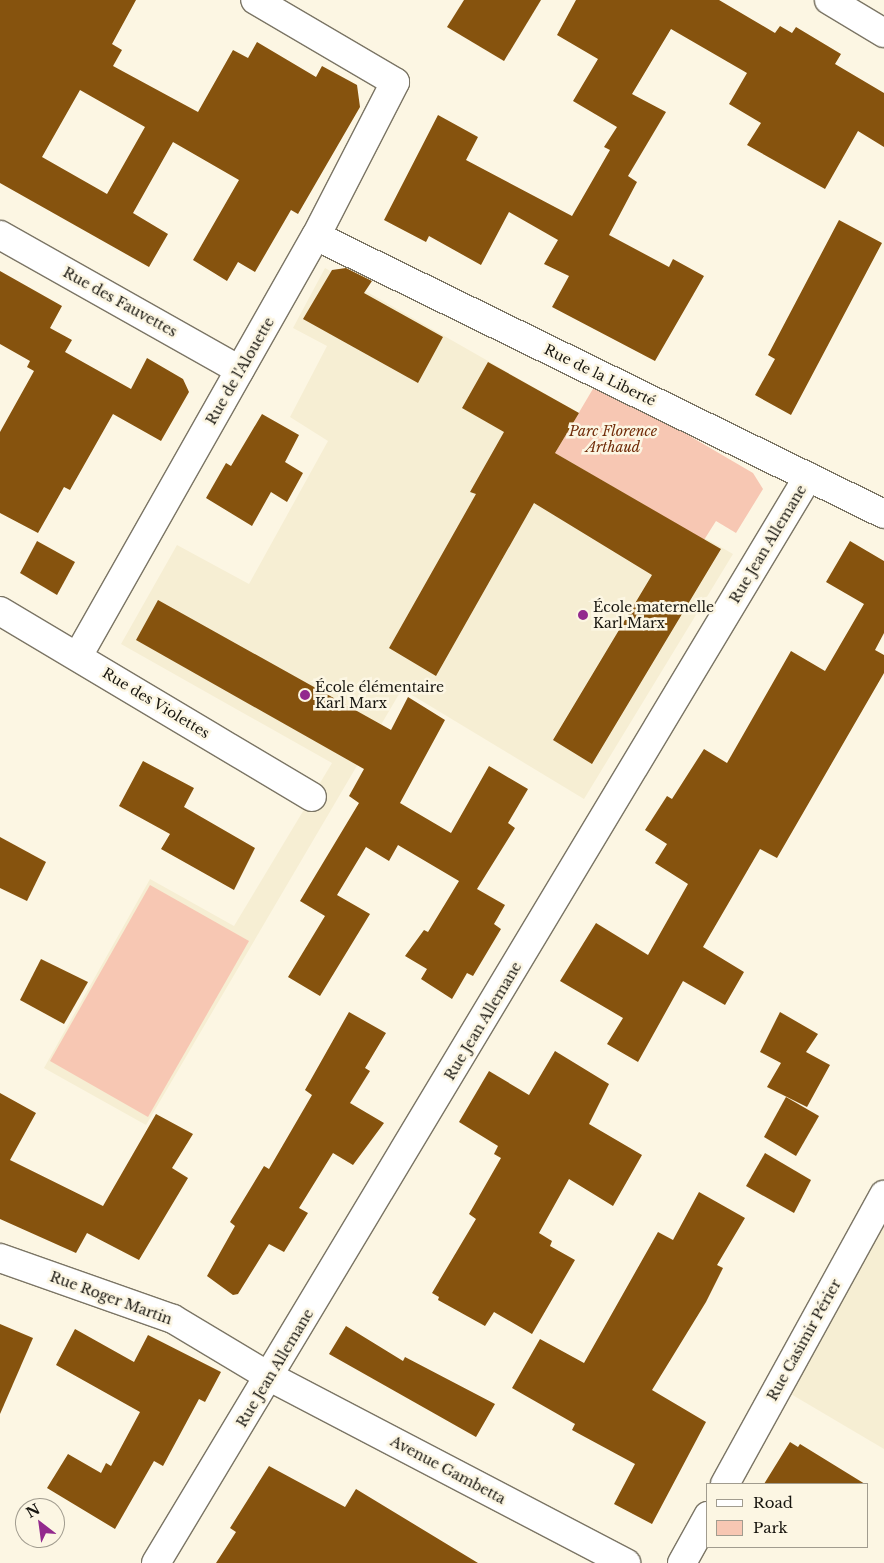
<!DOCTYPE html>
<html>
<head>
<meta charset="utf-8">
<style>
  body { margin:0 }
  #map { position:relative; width:884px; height:1563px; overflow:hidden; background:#fcf6e3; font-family:"Libre Baskerville",serif }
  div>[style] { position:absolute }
  .built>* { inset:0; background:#f6eed3 }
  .green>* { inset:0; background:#f7c7b3 }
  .building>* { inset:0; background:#86530e }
  .roads { filter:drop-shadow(1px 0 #7b7565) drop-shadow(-1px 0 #7b7565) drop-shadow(0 1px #7b7565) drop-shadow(0 -1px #7b7565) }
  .minor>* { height:28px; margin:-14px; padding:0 14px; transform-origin:14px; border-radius:14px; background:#fff }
  .dots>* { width:14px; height:14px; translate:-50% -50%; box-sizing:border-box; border:2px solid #fcf6e3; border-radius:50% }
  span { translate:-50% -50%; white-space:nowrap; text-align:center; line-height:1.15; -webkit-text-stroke:5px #fcf6e3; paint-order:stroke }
  .street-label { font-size:14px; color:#181610 }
  .park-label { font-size:14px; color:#712d0a; font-style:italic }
  .poi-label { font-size:14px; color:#181610 }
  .left { translate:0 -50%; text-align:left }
  .legend { position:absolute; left:706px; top:1483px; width:162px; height:65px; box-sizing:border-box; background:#fcf6e3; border:1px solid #a19c8f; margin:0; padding:6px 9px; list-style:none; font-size:15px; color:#181610 }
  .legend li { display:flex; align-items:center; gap:10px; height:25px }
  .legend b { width:25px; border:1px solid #a19c8f }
  .north { position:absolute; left:15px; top:1498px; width:50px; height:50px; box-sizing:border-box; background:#fcf6e3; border:1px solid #a19c8f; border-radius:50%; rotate:330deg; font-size:14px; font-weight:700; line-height:20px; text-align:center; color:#181610 }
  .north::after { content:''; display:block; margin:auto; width:18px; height:22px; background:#932a8d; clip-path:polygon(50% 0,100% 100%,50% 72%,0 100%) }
</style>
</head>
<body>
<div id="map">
  <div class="built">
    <div style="clip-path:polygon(325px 268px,579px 413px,556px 454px,733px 554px,584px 799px,402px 689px,146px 1125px,44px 1068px,150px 879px,234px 926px,332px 763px,121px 644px,177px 545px,249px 584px,328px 441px,290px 417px,327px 346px,293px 328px)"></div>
    <div style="clip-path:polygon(884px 1195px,884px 1449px,779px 1387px)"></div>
  </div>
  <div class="green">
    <div style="clip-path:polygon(597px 382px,753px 473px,763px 489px,736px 533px,716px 521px,704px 540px,555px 453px)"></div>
    <div style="clip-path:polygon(150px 885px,249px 941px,148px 1117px,50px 1061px)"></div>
  </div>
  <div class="building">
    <div style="clip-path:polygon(evenodd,0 0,136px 0,112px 44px,122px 50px,113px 66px,198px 112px,233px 50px,248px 58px,257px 42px,316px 77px,322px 66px,357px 85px,360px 107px,298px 214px,291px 210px,255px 272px,238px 262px,227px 281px,193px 260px,239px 180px,173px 142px,133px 213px,168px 234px,149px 267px,0 183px,0 0,80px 90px,145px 127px,107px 194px,42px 157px,80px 90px)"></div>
    <div style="clip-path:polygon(464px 0,541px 0,504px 61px,447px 27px)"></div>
    <div style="clip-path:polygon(576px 0,719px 0,775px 33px,780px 26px,792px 33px,796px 27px,841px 54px,835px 64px,884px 93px,884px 147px,858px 131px,825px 189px,747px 145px,761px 123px,729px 104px,747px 73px,671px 29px,632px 94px,666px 112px,628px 176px,637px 182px,609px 235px,669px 267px,673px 259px,704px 276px,655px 361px,552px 307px,569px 276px,544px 264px,558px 240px,509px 212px,481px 265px,429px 236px,426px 242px,384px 220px,438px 115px,478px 137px,466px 160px,572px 216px,610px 150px,604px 147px,617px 127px,573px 101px,598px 59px,557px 35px)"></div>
    <div style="clip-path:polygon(839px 220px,882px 243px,791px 415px,755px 395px,775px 359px,768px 355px)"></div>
    <div style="clip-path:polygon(346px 268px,372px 281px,364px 293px,443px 337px,418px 383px,303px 319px,332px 270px)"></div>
    <div style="clip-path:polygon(0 271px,62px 306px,50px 328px,72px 340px,65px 352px,131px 389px,147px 358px,183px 379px,189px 392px,161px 441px,113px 414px,70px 490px,64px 487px,38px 533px,0 513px,0 432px,34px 371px,27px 367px,30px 361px,0 344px)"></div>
    <div style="clip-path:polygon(488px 362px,579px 413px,555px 453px,721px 549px,592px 764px,553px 740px,652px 575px,534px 503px,436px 676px,389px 648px,476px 494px,470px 492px,504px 432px,462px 408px)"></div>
    <div style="clip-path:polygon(262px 414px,299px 435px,285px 462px,303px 473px,287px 502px,271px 492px,252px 526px,206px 498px,226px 463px,231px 466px)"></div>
    <div style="clip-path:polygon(37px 541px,75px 562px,57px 595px,20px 573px)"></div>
    <div style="clip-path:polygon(850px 541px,884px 561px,884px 633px,875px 650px,884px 655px,884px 673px,777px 858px,760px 849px,703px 947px,744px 972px,725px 1005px,683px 981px,638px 1062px,607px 1044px,623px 1018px,560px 981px,596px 923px,648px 955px,688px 884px,655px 863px,667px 844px,645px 830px,667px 796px,672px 799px,704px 749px,727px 763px,791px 651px,825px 671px,864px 604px,826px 582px)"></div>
    <div style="clip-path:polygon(158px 600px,391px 730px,408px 697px,445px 720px,400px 803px,451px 833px,489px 766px,528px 789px,508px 823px,515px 828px,477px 889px,505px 905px,494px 924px,501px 929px,473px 976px,467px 973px,452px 999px,421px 979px,427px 969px,405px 956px,424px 930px,428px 932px,459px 881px,398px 845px,389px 861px,366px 847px,337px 895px,370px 914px,320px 996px,288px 977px,325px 916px,300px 901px,359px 803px,349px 796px,364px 769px,136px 640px)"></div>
    <div style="clip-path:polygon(143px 761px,194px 788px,184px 807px,255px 848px,234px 890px,161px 849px,170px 834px,119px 806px)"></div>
    <div style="clip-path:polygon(0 837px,46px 862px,27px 901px,0 888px)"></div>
    <div style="clip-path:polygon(41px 959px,88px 982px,64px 1024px,20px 1000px)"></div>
    <div style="clip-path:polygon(349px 1012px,386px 1033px,365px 1068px,370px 1071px,350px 1103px,384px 1123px,353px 1165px,333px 1153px,299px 1208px,308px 1213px,284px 1252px,269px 1244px,238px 1294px,233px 1295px,207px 1276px,235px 1226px,230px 1222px,264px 1166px,269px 1169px,312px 1095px,305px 1090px)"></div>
    <div style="clip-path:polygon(780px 1012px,818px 1034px,806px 1052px,830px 1065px,807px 1107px,767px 1087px,781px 1063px,760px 1052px)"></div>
    <div style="clip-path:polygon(555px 1051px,609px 1084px,589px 1124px,642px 1155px,613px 1206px,569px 1179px,539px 1233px,552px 1241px,550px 1246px,575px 1260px,532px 1334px,494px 1312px,485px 1326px,438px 1300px,439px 1297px,432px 1293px,476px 1219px,469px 1214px,501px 1158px,494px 1154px,498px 1146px,459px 1122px,489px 1071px,529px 1095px)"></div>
    <div style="clip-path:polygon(0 1093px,36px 1113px,10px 1160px,103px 1206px,156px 1114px,193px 1134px,172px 1168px,188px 1178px,139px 1260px,87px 1233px,76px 1253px,0 1219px)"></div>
    <div style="clip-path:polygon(786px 1097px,819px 1116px,796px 1156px,764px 1137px)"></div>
    <div style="clip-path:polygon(765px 1153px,811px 1180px,794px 1213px,746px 1186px)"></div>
    <div style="clip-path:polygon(699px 1192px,745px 1218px,717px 1265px,723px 1268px,706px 1302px,652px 1390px,706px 1422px,652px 1524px,614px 1504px,635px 1464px,572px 1430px,575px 1424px,512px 1388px,540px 1339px,584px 1363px,658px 1232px,673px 1240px)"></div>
    <div style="clip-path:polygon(0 1324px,33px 1338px,0 1414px)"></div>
    <div style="clip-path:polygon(346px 1326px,403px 1361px,405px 1357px,495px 1404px,476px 1437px,329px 1354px)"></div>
    <div style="clip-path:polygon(75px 1329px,134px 1362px,148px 1335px,221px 1372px,205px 1402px,199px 1399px,163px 1466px,154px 1461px,115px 1529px,47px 1488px,68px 1454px,101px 1473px,106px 1463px,111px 1466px,140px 1412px,56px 1365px)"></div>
    <div style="clip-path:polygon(790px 1442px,798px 1447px,800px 1444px,865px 1484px,764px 1484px)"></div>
    <div style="clip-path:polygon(269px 1466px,345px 1507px,356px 1489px,478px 1563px,216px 1563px,236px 1532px,230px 1528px)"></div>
  </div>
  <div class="roads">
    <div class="minor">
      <div style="left:829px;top:0;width:64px;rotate:31deg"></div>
      <div style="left:0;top:235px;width:275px;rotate:29.4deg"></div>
      <div style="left:316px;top:236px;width:632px;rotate:26.08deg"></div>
      <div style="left:0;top:611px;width:363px;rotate:30.8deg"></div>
      <div style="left:78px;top:656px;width:483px;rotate:-60.5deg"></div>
      <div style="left:316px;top:236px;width:173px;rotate:-62.8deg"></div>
      <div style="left:395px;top:82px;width:162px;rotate:-149.6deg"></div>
      <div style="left:0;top:1258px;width:183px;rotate:19.4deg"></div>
      <div style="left:173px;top:1319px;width:113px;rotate:30.9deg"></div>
      <div style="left:270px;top:1377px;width:402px;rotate:27.6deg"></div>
      <div style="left:725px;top:1484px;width:330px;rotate:-61.2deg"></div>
      <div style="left:156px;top:1563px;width:1267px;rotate:-59.02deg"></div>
      <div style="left:682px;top:1563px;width:54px;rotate:-61deg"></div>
    </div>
  </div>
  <div class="dots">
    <div style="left:583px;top:615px;background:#932a8d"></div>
    <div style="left:305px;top:695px;background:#932a8d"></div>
  </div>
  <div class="street-label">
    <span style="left:120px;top:302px;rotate:29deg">Rue des Fauvettes</span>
    <span style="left:240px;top:371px;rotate:-60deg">Rue de l'Alouette</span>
    <span style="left:600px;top:375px;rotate:26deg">Rue de la Liberté</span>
    <span style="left:768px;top:544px;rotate:-59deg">Rue Jean Allemane</span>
    <span style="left:156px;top:703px;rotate:31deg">Rue des Violettes</span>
    <span style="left:483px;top:1021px;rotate:-59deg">Rue Jean Allemane</span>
    <span style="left:111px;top:1298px;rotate:20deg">Rue Roger Martin</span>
    <span style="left:804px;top:1340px;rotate:-61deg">Rue Casimir Périer</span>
    <span style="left:275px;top:1368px;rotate:-59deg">Rue Jean Allemane</span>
    <span style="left:448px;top:1470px;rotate:28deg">Avenue Gambetta</span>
  </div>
  <div class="park-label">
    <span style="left:613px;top:439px">Parc Florence<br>Arthaud</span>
  </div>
  <div class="poi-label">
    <span class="left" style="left:593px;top:615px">École maternelle<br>Karl Marx</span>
    <span class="left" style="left:315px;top:695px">École élémentaire<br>Karl Marx</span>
  </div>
  <ul class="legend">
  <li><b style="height:6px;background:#fff"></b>Road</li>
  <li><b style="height:14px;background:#f7c7b3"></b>Park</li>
  </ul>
  <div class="north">N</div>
</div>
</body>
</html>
